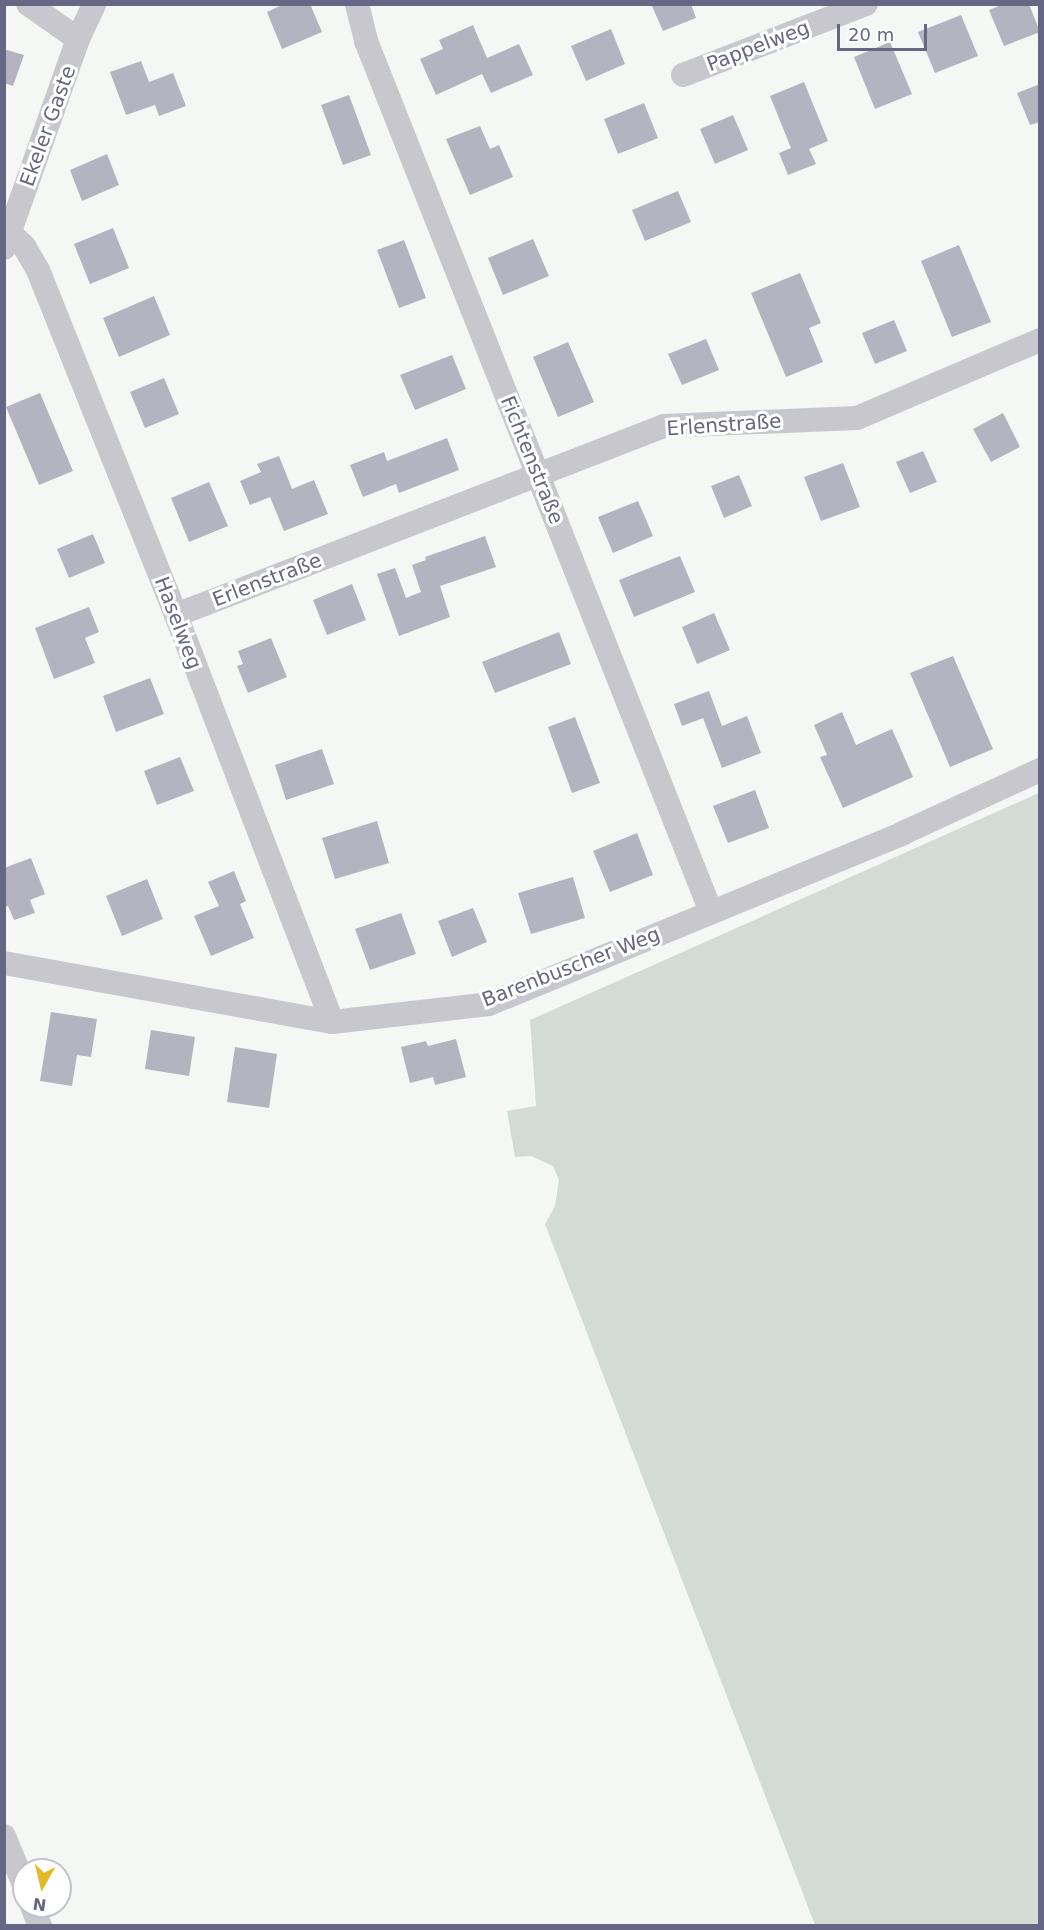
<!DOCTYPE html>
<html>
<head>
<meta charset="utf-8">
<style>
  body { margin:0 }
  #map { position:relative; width:1044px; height:1930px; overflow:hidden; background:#f5f7f4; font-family:"DejaVu Sans",sans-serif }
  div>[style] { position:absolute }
  .green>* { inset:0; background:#d3dcd4 }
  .building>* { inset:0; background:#b3b4bf }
  .minor>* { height:24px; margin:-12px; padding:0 12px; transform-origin:12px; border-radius:12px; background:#c7c7cd }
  span { translate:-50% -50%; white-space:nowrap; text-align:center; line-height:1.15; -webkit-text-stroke:6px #fff; paint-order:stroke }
  .street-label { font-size:20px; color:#666685 }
  .frame { position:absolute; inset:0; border:6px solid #666685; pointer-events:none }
  .north { position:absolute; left:12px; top:1858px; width:60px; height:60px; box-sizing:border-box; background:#fff; border:2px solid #c2c2ce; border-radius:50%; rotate:188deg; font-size:16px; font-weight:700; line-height:24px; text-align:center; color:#666685 }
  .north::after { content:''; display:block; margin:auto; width:21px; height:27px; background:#e4b927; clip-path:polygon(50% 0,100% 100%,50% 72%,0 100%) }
  .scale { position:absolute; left:837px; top:24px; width:90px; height:27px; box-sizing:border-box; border:3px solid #666685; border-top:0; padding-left:8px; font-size:18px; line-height:21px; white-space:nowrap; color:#666685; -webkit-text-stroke:4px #fff; paint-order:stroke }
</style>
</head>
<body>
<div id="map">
  <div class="green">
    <div style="clip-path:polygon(1039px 793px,1039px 1925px,815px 1925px,545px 1224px,555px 1206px,559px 1180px,553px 1166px,531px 1156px,515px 1157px,507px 1111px,536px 1106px,530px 1020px)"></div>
  </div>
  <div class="building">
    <div style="clip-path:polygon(284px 4px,310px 4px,322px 32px,282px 49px,267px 12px)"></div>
    <div style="clip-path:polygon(651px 4px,691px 4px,696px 18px,663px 31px)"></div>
    <div style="clip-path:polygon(1004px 4px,1029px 4px,1040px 32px,1004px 46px,989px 10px)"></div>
    <div style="clip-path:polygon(961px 15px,978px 56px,935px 73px,918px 32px)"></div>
    <div style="clip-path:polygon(473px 25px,487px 58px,519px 44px,533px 75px,491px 93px,482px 74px,436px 95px,420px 59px,443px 49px,439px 40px)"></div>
    <div style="clip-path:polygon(611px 29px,625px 64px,586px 81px,571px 46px)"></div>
    <div style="clip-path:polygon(890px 42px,912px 94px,875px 109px,854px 57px)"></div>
    <div style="clip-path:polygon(4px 49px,24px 55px,13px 86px,4px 83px)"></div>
    <div style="clip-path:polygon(141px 61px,149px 82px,173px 73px,186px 106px,159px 116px,155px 105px,126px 115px,110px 72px)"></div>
    <div style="clip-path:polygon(804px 82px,828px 141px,809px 149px,816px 164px,788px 175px,779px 153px,791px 148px,770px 96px)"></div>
    <div style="clip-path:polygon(1040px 84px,1040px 122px,1030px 125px,1017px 93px)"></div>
    <div style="clip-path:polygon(349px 95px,371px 155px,343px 165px,321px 105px)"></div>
    <div style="clip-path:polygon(644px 103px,658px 138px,618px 154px,604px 119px)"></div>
    <div style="clip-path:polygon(733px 115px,748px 150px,715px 164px,700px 129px)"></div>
    <div style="clip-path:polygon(480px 126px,490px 149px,499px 145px,513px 177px,470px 195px,446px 139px)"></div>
    <div style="clip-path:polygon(107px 154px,119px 185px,82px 201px,70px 170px)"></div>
    <div style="clip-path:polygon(678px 191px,691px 222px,645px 241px,632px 210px)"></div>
    <div style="clip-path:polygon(113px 228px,129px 268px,90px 284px,74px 244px)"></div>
    <div style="clip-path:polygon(533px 239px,549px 276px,503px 295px,488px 258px)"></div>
    <div style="clip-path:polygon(404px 240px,426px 298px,399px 308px,377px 250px)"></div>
    <div style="clip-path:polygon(959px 245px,991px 322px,952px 337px,921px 261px)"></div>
    <div style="clip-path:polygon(800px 273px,821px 323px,809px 328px,823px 362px,786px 377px,751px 293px)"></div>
    <div style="clip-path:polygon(154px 296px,170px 335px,119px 357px,103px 318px)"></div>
    <div style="clip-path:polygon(894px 320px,907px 351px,875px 364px,862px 333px)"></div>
    <div style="clip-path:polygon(706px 339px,719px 370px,682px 385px,668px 354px)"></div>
    <div style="clip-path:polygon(568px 342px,594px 402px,558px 417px,533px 357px)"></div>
    <div style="clip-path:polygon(452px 355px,466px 389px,415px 410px,400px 375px)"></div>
    <div style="clip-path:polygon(164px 378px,179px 414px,145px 428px,130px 392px)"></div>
    <div style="clip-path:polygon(40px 393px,73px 471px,39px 485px,6px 407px)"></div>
    <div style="clip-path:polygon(1003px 413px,1020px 447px,991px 462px,973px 429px)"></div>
    <div style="clip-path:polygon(447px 438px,459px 470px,399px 493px,396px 484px,363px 497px,350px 465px,384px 452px,387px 461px)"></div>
    <div style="clip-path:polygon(923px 451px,937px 482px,910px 493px,896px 462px)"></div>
    <div style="clip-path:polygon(279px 456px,292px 489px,314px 480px,328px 514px,284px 531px,270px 497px,250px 505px,240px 481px,261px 472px,257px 464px)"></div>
    <div style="clip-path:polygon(843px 463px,860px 507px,821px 521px,804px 477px)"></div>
    <div style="clip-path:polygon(739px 475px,752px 506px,724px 518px,711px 486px)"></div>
    <div style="clip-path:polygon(209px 482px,228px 526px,189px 542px,171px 498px)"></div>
    <div style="clip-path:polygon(638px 501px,653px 536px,613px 553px,598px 517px)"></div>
    <div style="clip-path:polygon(93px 534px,105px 563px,69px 578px,57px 549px)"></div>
    <div style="clip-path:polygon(485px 536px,496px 567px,440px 586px,450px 617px,399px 636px,377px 574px,395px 568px,406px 598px,421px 592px,412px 565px,426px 560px,425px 557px)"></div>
    <div style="clip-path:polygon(680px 556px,695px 592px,634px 617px,619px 580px)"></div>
    <div style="clip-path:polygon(352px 584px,366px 620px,327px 635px,313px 600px)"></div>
    <div style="clip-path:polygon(89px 607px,99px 632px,85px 638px,95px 663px,54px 679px,35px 628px)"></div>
    <div style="clip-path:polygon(714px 613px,730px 650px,697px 664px,682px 627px)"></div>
    <div style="clip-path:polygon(559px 632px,571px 664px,495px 693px,482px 662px)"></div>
    <div style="clip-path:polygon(271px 638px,287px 677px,248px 693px,237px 666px,243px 664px,238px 651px)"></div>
    <div style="clip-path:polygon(953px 656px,993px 749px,950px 767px,910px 673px)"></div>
    <div style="clip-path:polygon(150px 678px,164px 714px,116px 732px,103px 696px)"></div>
    <div style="clip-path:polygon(709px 691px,722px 726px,747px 716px,761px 753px,722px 768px,703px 718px,682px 726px,674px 704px)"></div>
    <div style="clip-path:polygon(842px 712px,856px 745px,892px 729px,913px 777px,843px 808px,820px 757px,827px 755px,814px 725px)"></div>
    <div style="clip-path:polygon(575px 717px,600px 783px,572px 793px,548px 727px)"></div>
    <div style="clip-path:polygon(322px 749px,334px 784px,286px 800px,275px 765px)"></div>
    <div style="clip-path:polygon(180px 757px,194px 791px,157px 805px,144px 771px)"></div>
    <div style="clip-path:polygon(755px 790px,769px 828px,728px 843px,713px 806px)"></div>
    <div style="clip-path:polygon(377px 821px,389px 863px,335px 879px,322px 838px)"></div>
    <div style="clip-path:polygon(637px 833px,653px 875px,610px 892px,593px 851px)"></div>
    <div style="clip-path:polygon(31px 858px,45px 894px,30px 900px,35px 913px,14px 920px,8px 906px,4px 907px,4px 868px)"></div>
    <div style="clip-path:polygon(234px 871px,246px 901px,240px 904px,254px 938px,211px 956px,194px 916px,219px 906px,208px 882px)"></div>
    <div style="clip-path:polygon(573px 877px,585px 918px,531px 934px,518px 893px)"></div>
    <div style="clip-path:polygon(147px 879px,163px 919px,122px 936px,106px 896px)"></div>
    <div style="clip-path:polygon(473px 908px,487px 942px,452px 957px,438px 921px)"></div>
    <div style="clip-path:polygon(401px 913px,416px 954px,370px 970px,355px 929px)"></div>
    <div style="clip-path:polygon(51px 1012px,97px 1019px,91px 1057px,77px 1055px,72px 1086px,40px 1081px)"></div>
    <div style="clip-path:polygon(151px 1030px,195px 1037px,189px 1076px,145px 1069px)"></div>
    <div style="clip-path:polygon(456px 1039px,466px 1077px,435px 1085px,433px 1077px,410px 1083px,401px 1047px,426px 1041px,428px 1046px)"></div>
    <div style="clip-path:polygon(235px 1047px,277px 1054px,269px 1108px,227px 1102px)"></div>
  </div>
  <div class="minor">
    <div style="left:28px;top:4px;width:61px;rotate:35deg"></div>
    <div style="left:357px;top:4px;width:38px;rotate:76deg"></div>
    <div style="left:366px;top:41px;width:937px;rotate:68.39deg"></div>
    <div style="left:683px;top:75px;width:196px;rotate:-21.2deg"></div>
    <div style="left:10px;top:233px;width:19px;rotate:43deg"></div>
    <div style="left:24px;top:246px;width:28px;rotate:60deg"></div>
    <div style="left:38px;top:270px;width:372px;rotate:68.2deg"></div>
    <div style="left:176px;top:615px;width:436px;rotate:69deg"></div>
    <div style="left:4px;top:248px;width:222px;rotate:-70.5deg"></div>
    <div style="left:78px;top:39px;width:38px;rotate:-65deg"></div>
    <div style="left:176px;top:615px;width:523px;rotate:-21.17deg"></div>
    <div style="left:664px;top:426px;width:193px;rotate:-2.4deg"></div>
    <div style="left:857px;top:418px;width:199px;rotate:-23.1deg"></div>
    <div style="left:4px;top:963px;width:333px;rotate:10.2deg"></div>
    <div style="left:332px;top:1022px;width:158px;rotate:-6.5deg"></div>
    <div style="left:489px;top:1004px;width:448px;rotate:-22.4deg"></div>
    <div style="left:903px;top:833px;width:151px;rotate:-24.7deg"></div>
    <div style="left:4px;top:1836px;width:53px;rotate:67.8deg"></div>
    <div style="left:32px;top:1906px;width:22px;rotate:68deg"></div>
  </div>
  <div class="street-label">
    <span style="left:758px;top:46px;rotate:-21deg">Pappelweg</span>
    <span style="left:48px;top:126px;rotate:-70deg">Ekeler Gaste</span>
    <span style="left:724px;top:425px;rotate:-4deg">Erlenstraße</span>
    <span style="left:532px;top:460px;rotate:68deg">Fichtenstraße</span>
    <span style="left:267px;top:580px;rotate:-21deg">Erlenstraße</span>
    <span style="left:178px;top:623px;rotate:69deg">Haselweg</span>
    <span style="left:571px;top:967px;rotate:-21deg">Barenbuscher Weg</span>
  </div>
  <div class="frame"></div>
  <div class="north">N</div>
  <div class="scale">20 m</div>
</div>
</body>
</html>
